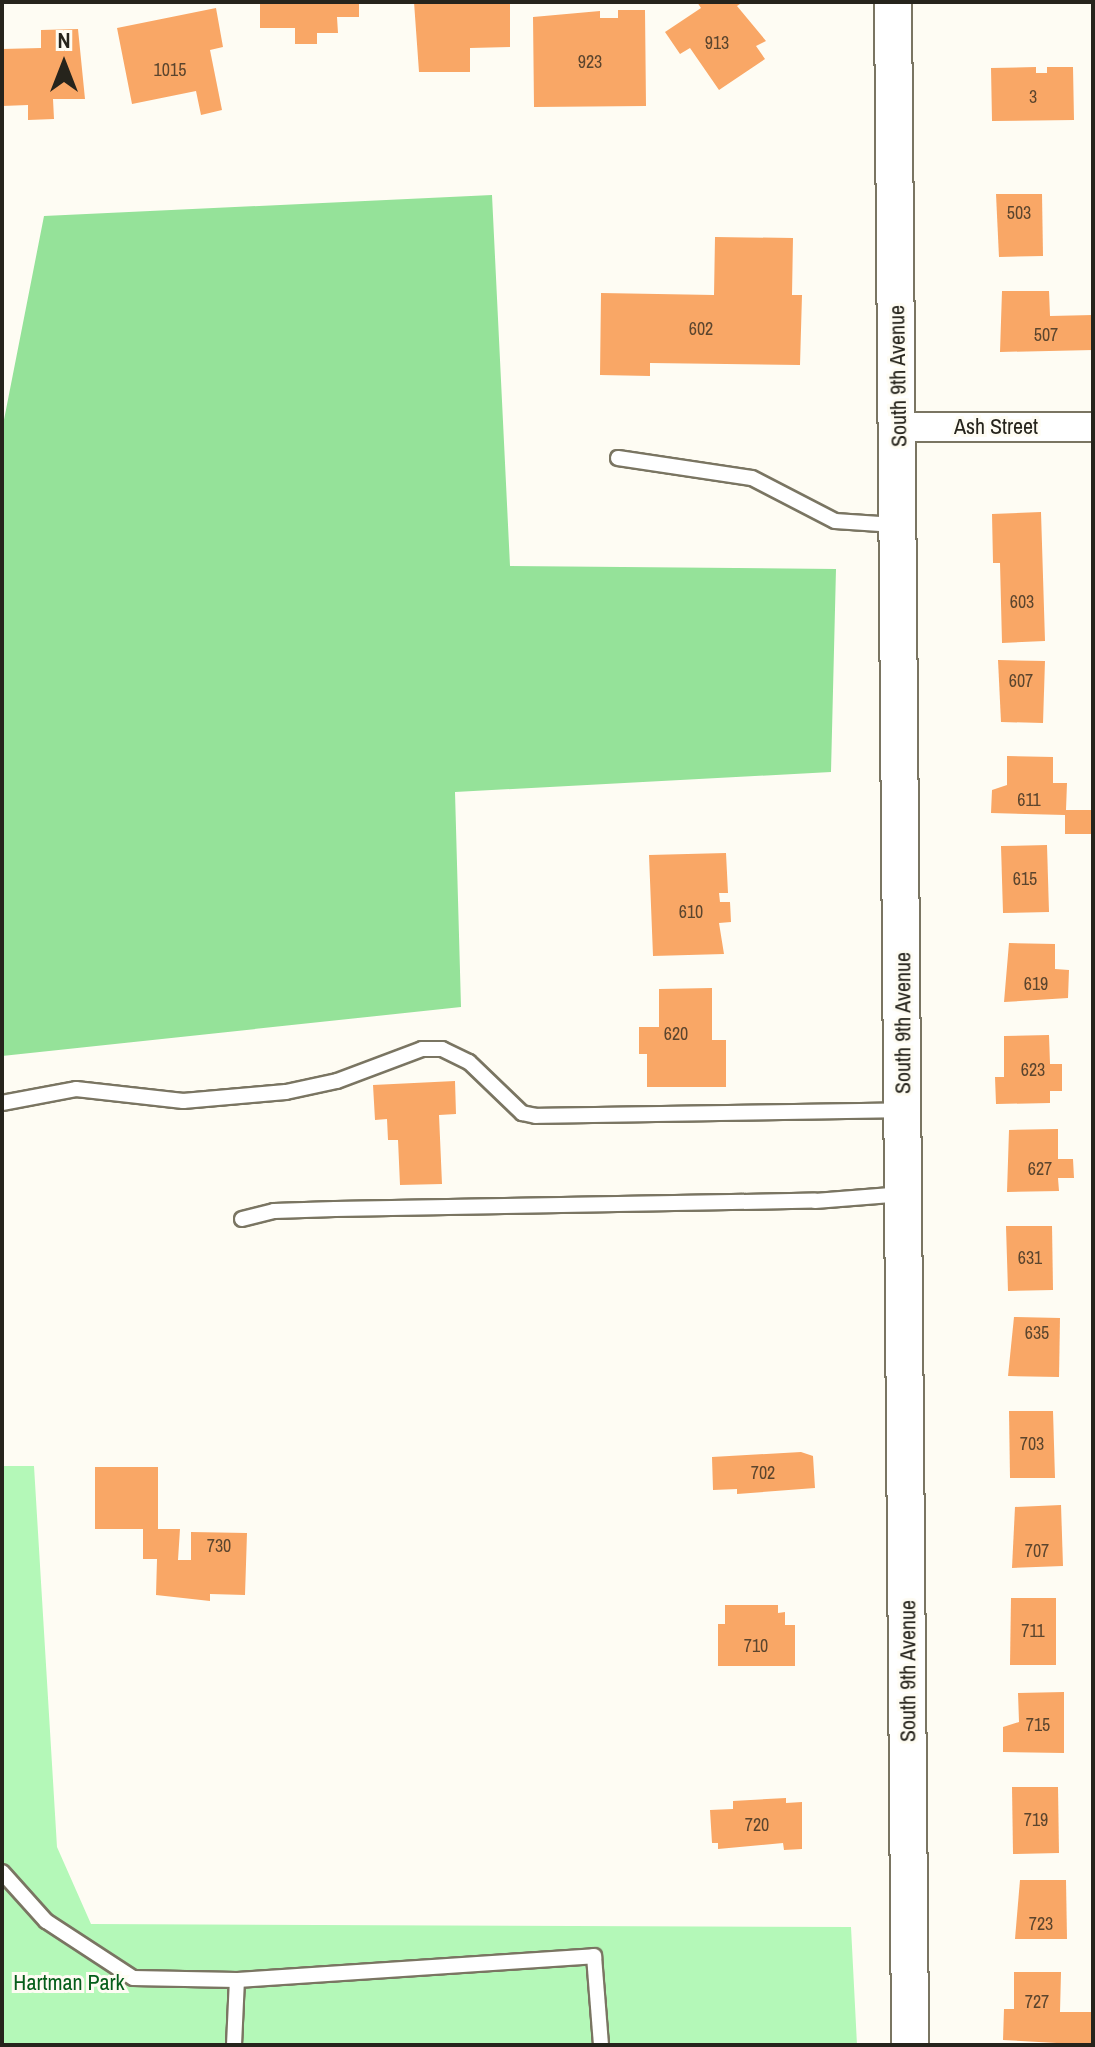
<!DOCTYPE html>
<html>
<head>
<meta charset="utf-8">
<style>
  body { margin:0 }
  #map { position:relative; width:1095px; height:2047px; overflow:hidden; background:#fefcf3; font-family:"Archivo Narrow",sans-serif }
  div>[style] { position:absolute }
  .green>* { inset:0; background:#b4f8b8 }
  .forest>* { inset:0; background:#95e299 }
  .building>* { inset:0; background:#f9a766 }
  .roads { filter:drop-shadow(2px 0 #7a7562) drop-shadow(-2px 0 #7a7562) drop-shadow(0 2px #7a7562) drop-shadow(0 -2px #7a7562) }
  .service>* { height:14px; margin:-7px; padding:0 7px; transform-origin:7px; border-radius:7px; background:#fff }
  .minor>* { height:28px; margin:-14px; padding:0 14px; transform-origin:14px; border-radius:14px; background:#fff }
  .tertiary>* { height:36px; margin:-18px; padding:0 18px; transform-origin:18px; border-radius:18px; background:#fff }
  span { translate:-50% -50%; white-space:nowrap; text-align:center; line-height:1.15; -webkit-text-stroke:6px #fefcf3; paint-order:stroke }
  .number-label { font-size:18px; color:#5b452e }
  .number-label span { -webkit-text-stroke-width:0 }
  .street-label { font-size:22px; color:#26241c }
  .park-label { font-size:22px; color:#055d1a }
  .frame { position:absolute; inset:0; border:4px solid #26241c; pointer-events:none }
  .north { position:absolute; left:24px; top:24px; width:80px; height:80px; -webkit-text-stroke:6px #fefcf3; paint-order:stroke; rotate:0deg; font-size:22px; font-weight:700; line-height:32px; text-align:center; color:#26241c }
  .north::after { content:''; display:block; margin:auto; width:28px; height:36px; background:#26241c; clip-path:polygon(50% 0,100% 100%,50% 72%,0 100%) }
</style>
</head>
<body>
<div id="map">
  <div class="green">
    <div style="clip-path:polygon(2px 1466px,34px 1466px,57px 1847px,91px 1924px,851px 1927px,857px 2045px,2px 2045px)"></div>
  </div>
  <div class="forest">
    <div style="clip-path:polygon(492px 195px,510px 566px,836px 569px,831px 772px,455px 792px,461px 1007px,2px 1056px,2px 430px,44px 216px)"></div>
  </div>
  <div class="building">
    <div style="clip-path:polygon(260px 2px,359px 2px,359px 17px,337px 17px,338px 33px,317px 33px,317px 44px,295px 44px,295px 28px,260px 28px)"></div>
    <div style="clip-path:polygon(414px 2px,510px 2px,510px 47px,470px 48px,470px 72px,419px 72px)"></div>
    <div style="clip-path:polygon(697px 2px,743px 2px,737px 6px,766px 41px,756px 46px,765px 59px,719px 90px,690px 48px,680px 54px,665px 32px,701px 8px)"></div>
    <div style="clip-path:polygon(216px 8px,223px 47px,210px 50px,222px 110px,201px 115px,196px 91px,132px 104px,117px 28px)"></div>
    <div style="clip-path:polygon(618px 10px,645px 10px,646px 106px,534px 107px,533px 17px,600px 11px,600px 18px,618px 18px)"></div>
    <div style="clip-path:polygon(78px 29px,85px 99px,53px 99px,54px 119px,28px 120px,28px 105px,2px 106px,2px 49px,41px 48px,41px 30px)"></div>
    <div style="clip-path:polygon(1036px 67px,1036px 73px,1047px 73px,1047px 67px,1073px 67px,1074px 120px,992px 121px,991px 68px)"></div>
    <div style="clip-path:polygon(996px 194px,1042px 194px,1043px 256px,999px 257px)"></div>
    <div style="clip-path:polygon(715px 237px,793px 238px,792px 295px,802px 295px,800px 365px,650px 363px,650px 376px,600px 375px,601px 293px,714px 295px)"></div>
    <div style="clip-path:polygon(1002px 291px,1049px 291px,1050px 316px,1093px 315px,1093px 350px,1000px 352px)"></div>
    <div style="clip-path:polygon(1041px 512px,1045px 641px,1002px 643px,1000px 563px,993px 563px,992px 514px)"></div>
    <div style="clip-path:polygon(998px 660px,1045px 661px,1043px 723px,1001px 722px)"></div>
    <div style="clip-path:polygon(1007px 756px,1053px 757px,1053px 783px,1067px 783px,1066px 810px,1093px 810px,1093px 834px,1065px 834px,1065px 815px,991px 813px,992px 790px,1007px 785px)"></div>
    <div style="clip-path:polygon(1047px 845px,1049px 912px,1003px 913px,1001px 846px)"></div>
    <div style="clip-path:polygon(726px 853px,728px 893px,719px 893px,720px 902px,730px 902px,731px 922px,719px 923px,724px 954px,653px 956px,649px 855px)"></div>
    <div style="clip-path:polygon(1009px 943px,1055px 944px,1055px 969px,1069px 970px,1068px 998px,1004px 1002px)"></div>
    <div style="clip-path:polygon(712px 988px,712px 1040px,726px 1040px,726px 1087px,647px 1087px,647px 1054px,639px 1054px,639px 1027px,659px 1027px,659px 989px)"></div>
    <div style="clip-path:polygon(1049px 1035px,1050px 1064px,1062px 1064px,1062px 1091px,1050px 1091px,1050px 1103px,996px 1104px,995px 1077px,1004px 1077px,1004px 1036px)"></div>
    <div style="clip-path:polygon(455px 1081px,456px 1114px,439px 1115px,442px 1184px,400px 1185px,398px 1140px,388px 1140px,387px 1119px,375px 1120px,373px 1085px)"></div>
    <div style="clip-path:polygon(1058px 1129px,1058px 1159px,1073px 1159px,1074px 1178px,1058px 1178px,1059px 1191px,1007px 1192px,1009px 1130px)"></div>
    <div style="clip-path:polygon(1006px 1226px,1052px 1226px,1053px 1290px,1008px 1291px)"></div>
    <div style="clip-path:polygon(1014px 1317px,1060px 1318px,1059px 1377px,1008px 1376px)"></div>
    <div style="clip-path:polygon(1009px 1411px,1053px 1411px,1055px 1478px,1010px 1478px)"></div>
    <div style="clip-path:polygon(801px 1452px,813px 1456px,815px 1488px,737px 1494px,737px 1489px,713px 1490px,712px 1457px)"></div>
    <div style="clip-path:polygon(95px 1467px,158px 1467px,158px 1529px,180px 1529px,178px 1560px,191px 1560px,191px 1532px,247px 1533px,245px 1595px,210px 1594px,210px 1601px,156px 1595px,157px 1559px,143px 1559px,143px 1529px,95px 1529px)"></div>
    <div style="clip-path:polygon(1061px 1505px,1063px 1566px,1012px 1568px,1015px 1507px)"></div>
    <div style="clip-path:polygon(1011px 1598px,1056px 1598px,1056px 1665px,1010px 1665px)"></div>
    <div style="clip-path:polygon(725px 1605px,778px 1605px,778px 1613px,785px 1612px,785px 1625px,795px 1625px,795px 1666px,718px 1666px,718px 1624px,725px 1624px)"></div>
    <div style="clip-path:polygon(1064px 1692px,1064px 1753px,1003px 1752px,1003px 1727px,1019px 1722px,1018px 1693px)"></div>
    <div style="clip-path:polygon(1012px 1787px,1058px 1787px,1059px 1853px,1013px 1854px)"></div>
    <div style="clip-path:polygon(786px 1798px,786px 1803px,802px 1802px,802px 1849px,784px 1850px,783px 1843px,718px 1849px,718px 1843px,712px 1843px,710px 1810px,733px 1809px,733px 1801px)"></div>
    <div style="clip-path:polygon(1020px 1880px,1066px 1880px,1067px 1939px,1015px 1939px)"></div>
    <div style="clip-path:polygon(1014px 1972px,1061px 1972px,1060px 2012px,1093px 2012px,1093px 2045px,1003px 2040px,1004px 2009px,1014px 2009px)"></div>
  </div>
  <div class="roads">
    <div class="service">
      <div style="left:618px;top:458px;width:135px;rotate:8.5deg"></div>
      <div style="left:752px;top:478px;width:93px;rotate:27.4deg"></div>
      <div style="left:835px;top:521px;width:60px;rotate:3.8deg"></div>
      <div style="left:2px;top:1103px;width:75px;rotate:-10.7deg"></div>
      <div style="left:76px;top:1089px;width:108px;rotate:6.4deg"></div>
      <div style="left:183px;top:1101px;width:103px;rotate:-5deg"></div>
      <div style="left:286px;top:1092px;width:52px;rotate:-12.2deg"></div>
      <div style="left:337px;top:1081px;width:91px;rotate:-20.6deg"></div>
      <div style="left:422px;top:1049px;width:20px"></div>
      <div style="left:442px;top:1049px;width:30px;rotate:26deg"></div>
      <div style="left:469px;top:1062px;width:74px;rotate:43.9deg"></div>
      <div style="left:522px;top:1113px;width:14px;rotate:12deg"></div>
      <div style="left:536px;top:1116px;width:367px;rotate:-0.9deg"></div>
      <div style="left:242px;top:1219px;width:33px;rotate:-14deg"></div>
      <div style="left:274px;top:1211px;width:61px;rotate:-1.9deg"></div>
      <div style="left:335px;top:1209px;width:480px;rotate:-1deg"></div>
      <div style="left:815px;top:1201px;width:89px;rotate:-4.5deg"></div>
      <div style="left:2px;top:1872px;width:66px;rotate:48.1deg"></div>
      <div style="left:46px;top:1921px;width:104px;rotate:33.2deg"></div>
      <div style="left:133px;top:1978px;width:104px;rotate:1.1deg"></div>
      <div style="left:234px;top:2045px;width:65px;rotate:-87.4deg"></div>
      <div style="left:237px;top:1980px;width:358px;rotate:-3.8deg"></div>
      <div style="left:594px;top:1956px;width:89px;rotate:85.5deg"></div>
    </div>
    <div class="minor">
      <div style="left:899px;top:427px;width:194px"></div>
    </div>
    <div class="tertiary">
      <div style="left:893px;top:2px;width:2043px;rotate:89.52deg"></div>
    </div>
  </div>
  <div class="number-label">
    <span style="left:717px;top:43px">913</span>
    <span style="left:590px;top:62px">923</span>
    <span style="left:170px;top:70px">1015</span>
    <span style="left:1033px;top:97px">3</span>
    <span style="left:1019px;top:213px">503</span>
    <span style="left:701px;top:329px">602</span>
    <span style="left:1046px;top:335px">507</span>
    <span style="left:1022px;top:602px">603</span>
    <span style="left:1021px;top:681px">607</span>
    <span style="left:1029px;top:800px">611</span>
    <span style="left:1025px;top:879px">615</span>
    <span style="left:691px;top:912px">610</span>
    <span style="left:1036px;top:984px">619</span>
    <span style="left:676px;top:1034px">620</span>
    <span style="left:1033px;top:1070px">623</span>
    <span style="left:1040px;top:1169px">627</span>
    <span style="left:1030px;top:1258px">631</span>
    <span style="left:1037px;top:1333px">635</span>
    <span style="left:1032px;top:1444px">703</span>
    <span style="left:763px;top:1473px">702</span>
    <span style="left:219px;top:1546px">730</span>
    <span style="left:1037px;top:1551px">707</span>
    <span style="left:1033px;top:1631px">711</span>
    <span style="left:756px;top:1646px">710</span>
    <span style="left:1038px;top:1725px">715</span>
    <span style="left:1036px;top:1820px">719</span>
    <span style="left:757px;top:1825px">720</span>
    <span style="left:1041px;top:1924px">723</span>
    <span style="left:1037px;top:2002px">727</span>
  </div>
  <div class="street-label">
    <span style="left:898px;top:376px;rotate:-91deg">South 9th Avenue</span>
    <span style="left:996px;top:427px">Ash Street</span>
    <span style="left:903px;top:1023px;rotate:-90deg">South 9th Avenue</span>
    <span style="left:908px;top:1671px;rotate:-90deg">South 9th Avenue</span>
  </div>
  <div class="park-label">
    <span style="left:69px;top:1983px">Hartman Park</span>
  </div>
  <div class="frame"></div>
  <div class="north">N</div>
</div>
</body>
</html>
